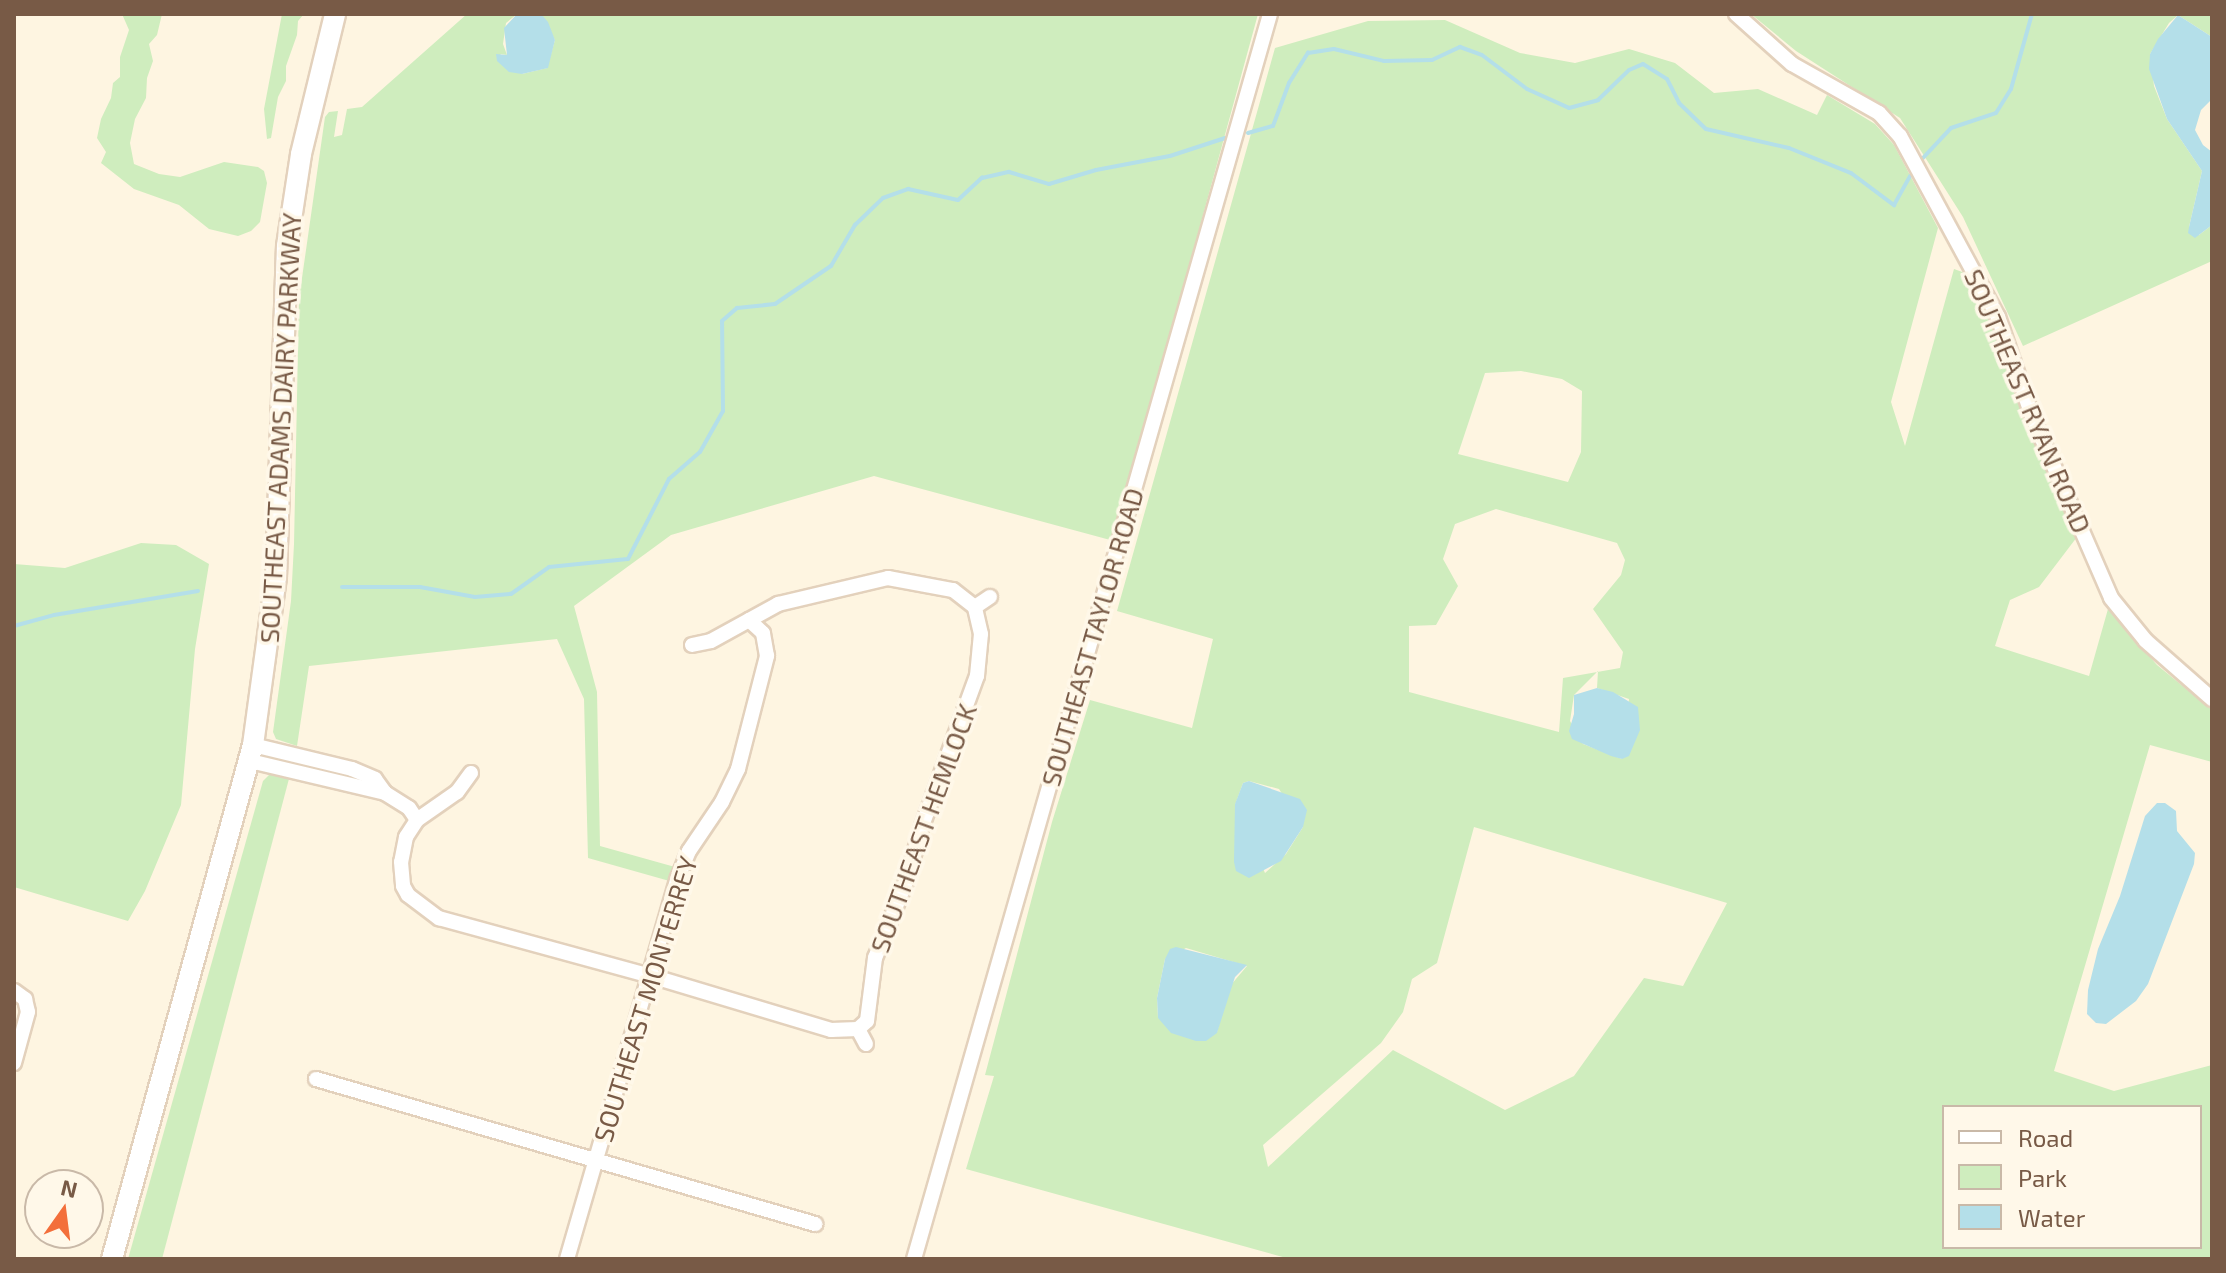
<!DOCTYPE html>
<html>
<head>
<meta charset="utf-8">
<style>
  body { margin:0 }
  #map { position:relative; width:2226px; height:1273px; overflow:hidden; background:#fef5e1; font-family:"Exo 2",sans-serif }
  div>[style] { position:absolute }
  .green>* { inset:0; background:#cfedbe }
  .water>* { inset:0; background:#b4dfe9 }
  .stream>* { height:4px; margin:-2px; padding:0 2px; transform-origin:2px; border-radius:2px; background:#b4dfe9 }
  .roads { filter:drop-shadow(2px 0 #e3d1bc) drop-shadow(-2px 0 #e3d1bc) drop-shadow(0 2px #e3d1bc) drop-shadow(0 -2px #e3d1bc) }
  .minor>* { height:14px; margin:-7px; padding:0 7px; transform-origin:7px; border-radius:7px; background:#fff }
  .secondary>* { height:20px; margin:-10px; padding:0 10px; transform-origin:10px; border-radius:10px; background:#fff }
  span { translate:-50% -50%; white-space:nowrap; text-align:center; line-height:1.15; -webkit-text-stroke:7px #fff8e9; paint-order:stroke }
  .street-label { font-size:26px; color:#785a46 }
  .frame { position:absolute; inset:0; border:16px solid #785a46; pointer-events:none }
  .legend { position:absolute; left:1942px; top:1105px; width:260px; height:144px; box-sizing:border-box; background:#fff8e9; border:2px solid #c9b9a8; margin:0; padding:10px 14px; list-style:none; font-size:24px; color:#785a46 }
  .legend li { display:flex; align-items:center; gap:16px; height:40px }
  .legend b { width:40px; border:2px solid #c9b9a8 }
  .north { position:absolute; left:24px; top:1169px; width:80px; height:80px; box-sizing:border-box; background:#fff8e9; border:2px solid #c9b9a8; border-radius:50%; rotate:14deg; font-size:22px; font-weight:700; line-height:32px; text-align:center; color:#785a46 }
  .north::after { content:''; display:block; margin:auto; width:28px; height:36px; background:#f36f3b; clip-path:polygon(50% 0,100% 100%,50% 72%,0 100%) }
</style>
</head>
<body>
<div id="map">
  <div class="green">
    <div style="clip-path:polygon(122px 14px,162px 14px,157px 35px,149px 44px,153px 61px,147px 78px,146px 98px,135px 119px,130px 143px,134px 164px,159px 174px,180px 177px,224px 162px,258px 167px,264px 171px,267px 183px,260px 222px,251px 231px,238px 236px,209px 229px,179px 205px,134px 189px,101px 163px,106px 152px,97px 138px,101px 119px,111px 98px,113px 83px,120px 77px,120px 57px,129px 30px)"></div>
    <div style="clip-path:polygon(282px 14px,304px 14px,298px 21px,297px 35px,286px 66px,286px 81px,278px 97px,271px 138px,267px 139px,264px 109px)"></div>
    <div style="clip-path:polygon(467px 14px,517px 14px,506px 23px,503px 44px,507px 55px,500px 54px,522px 74px,547px 68px,555px 40px,541px 14px,1258px 14px,1114px 541px,874px 476px,671px 535px,574px 606px,597px 692px,600px 846px,675px 867px,673px 882px,588px 858px,584px 699px,557px 639px,309px 666px,297px 746px,276px 739px,273px 732px,291px 601px,294px 544px,299px 299px,325px 117px,329px 112px,338px 111px,334px 137px,342px 135px,347px 109px,362px 107px)"></div>
    <div style="clip-path:polygon(1751px 14px,2212px 14px,2212px 37px,2178px 15px,2169px 23px,2150px 54px,2154px 86px,2167px 119px,2202px 171px,2189px 227px,2199px 235px,2212px 225px,2212px 261px,2023px 346px,1963px 217px,1900px 118px,1796px 51px)"></div>
    <div style="clip-path:polygon(evenodd,1445px 20px,1520px 53px,1575px 63px,1629px 49px,1675px 63px,1714px 93px,1758px 89px,1817px 115px,1827px 95px,1875px 124px,1894px 145px,1938px 228px,1891px 402px,1905px 446px,1954px 269px,1965px 273px,1997px 334px,2077px 537px,2039px 587px,2010px 600px,1995px 646px,2089px 676px,2108px 609px,2157px 665px,2212px 710px,2212px 762px,2150px 745px,2054px 1071px,2114px 1091px,2212px 1065px,2212px 1259px,1290px 1259px,966px 1169px,994px 1076px,985px 1075px,1052px 822px,1090px 700px,1192px 728px,1213px 639px,1117px 611px,1275px 48px,1368px 21px,1445px 20px,1521px 371px,1562px 379px,1582px 391px,1581px 452px,1568px 482px,1458px 454px,1485px 373px,1521px 371px,1445px 20px,1496px 509px,1617px 543px,1625px 560px,1621px 575px,1593px 609px,1623px 652px,1620px 668px,1563px 678px,1559px 732px,1409px 692px,1409px 626px,1436px 625px,1458px 586px,1443px 559px,1455px 524px,1496px 509px,1445px 20px,1598px 671px,1597px 688px,1629px 699px,1622px 759px,1583px 744px,1570px 721px,1574px 695px,1598px 671px,1445px 20px,1249px 781px,1279px 789px,1303px 827px,1286px 854px,1265px 873px,1235px 805px,1243px 783px,1249px 781px,1445px 20px,1474px 827px,1727px 903px,1683px 986px,1644px 978px,1574px 1076px,1505px 1110px,1393px 1050px,1268px 1167px,1263px 1145px,1381px 1043px,1403px 1012px,1412px 979px,1437px 963px,1474px 827px,1445px 20px,1186px 948px,1247px 966px,1230px 986px,1217px 1032px,1158px 1018px,1157px 998px,1165px 959px,1186px 948px,1445px 20px,1944px 1107px,2200px 1107px,2200px 1247px,1944px 1247px,1944px 1107px)"></div>
    <div style="clip-path:polygon(141px 543px,176px 545px,209px 564px,195px 649px,181px 805px,145px 891px,128px 921px,14px 887px,14px 564px,65px 568px)"></div>
    <div style="clip-path:polygon(271px 773px,290px 775px,162px 1259px,128px 1259px,263px 781px)"></div>
  </div>
  <div class="water">
    <div style="clip-path:polygon(517px 14px,541px 14px,548px 22px,555px 40px,548px 68px,522px 74px,509px 72px,497px 61px,496px 54px,507px 55px,504px 28px)"></div>
    <div style="clip-path:polygon(2178px 15px,2212px 37px,2212px 99px,2201px 110px,2195px 130px,2203px 145px,2212px 152px,2212px 225px,2195px 238px,2188px 233px,2189px 227px,2202px 171px,2167px 119px,2149px 69px,2150px 54px,2158px 39px)"></div>
    <div style="clip-path:polygon(1597px 688px,1613px 692px,1638px 707px,1640px 730px,1629px 756px,1622px 759px,1611px 756px,1572px 739px,1569px 731px,1574px 714px,1574px 695px)"></div>
    <div style="clip-path:polygon(1249px 781px,1300px 799px,1307px 810px,1303px 827px,1281px 861px,1249px 878px,1236px 871px,1234px 862px,1235px 804px,1243px 783px)"></div>
    <div style="clip-path:polygon(2157px 803px,2165px 803px,2176px 811px,2177px 831px,2195px 853px,2194px 864px,2148px 984px,2136px 1001px,2106px 1024px,2096px 1023px,2087px 1014px,2088px 990px,2098px 949px,2120px 896px,2145px 816px)"></div>
    <div style="clip-path:polygon(1176px 947px,1247px 965px,1235px 977px,1217px 1033px,1206px 1041px,1196px 1041px,1171px 1033px,1158px 1018px,1157px 998px,1165px 959px,1170px 949px)"></div>
  </div>
  <div class="stream">
    <div style="left:1248px;top:133px;width:26px;rotate:-16deg"></div>
    <div style="left:1273px;top:126px;width:46px;rotate:-69.6deg"></div>
    <div style="left:1289px;top:83px;width:36px;rotate:-58deg"></div>
    <div style="left:1308px;top:53px;width:26px;rotate:-9deg"></div>
    <div style="left:1334px;top:49px;width:51px;rotate:13.5deg"></div>
    <div style="left:1384px;top:61px;width:48px;rotate:-1.2deg"></div>
    <div style="left:1432px;top:60px;width:31px;rotate:-25deg"></div>
    <div style="left:1460px;top:47px;width:23px;rotate:20deg"></div>
    <div style="left:1482px;top:55px;width:56px;rotate:37.1deg"></div>
    <div style="left:1527px;top:89px;width:46px;rotate:24.3deg"></div>
    <div style="left:1569px;top:108px;width:30px;rotate:-15deg"></div>
    <div style="left:1598px;top:100px;width:43px;rotate:-44.1deg"></div>
    <div style="left:1629px;top:70px;width:15px;rotate:-23deg"></div>
    <div style="left:1643px;top:64px;width:28px;rotate:32deg"></div>
    <div style="left:1667px;top:79px;width:27px;rotate:63deg"></div>
    <div style="left:1679px;top:103px;width:37px;rotate:44deg"></div>
    <div style="left:1706px;top:129px;width:85px;rotate:12.9deg"></div>
    <div style="left:1789px;top:148px;width:67px;rotate:22deg"></div>
    <div style="left:1851px;top:173px;width:54px;rotate:36.7deg"></div>
    <div style="left:1894px;top:205px;width:33px;rotate:-61deg"></div>
    <div style="left:1922px;top:159px;width:42px;rotate:-46.9deg"></div>
    <div style="left:1951px;top:128px;width:47px;rotate:-18.4deg"></div>
    <div style="left:1996px;top:113px;width:28px;rotate:-58deg"></div>
    <div style="left:2011px;top:89px;width:78px;rotate:-74.4deg"></div>
    <div style="left:342px;top:587px;width:78px"></div>
    <div style="left:420px;top:587px;width:56px;rotate:10.3deg"></div>
    <div style="left:475px;top:597px;width:36px;rotate:-5deg"></div>
    <div style="left:511px;top:594px;width:47px;rotate:-35.4deg"></div>
    <div style="left:549px;top:567px;width:79px;rotate:-5.8deg"></div>
    <div style="left:628px;top:559px;width:90px;rotate:-62.9deg"></div>
    <div style="left:669px;top:479px;width:41px;rotate:-41.1deg"></div>
    <div style="left:700px;top:452px;width:47px;rotate:-60.7deg"></div>
    <div style="left:723px;top:411px;width:90px;rotate:-90.6deg"></div>
    <div style="left:722px;top:321px;width:20px;rotate:-41deg"></div>
    <div style="left:737px;top:308px;width:38px;rotate:-6deg"></div>
    <div style="left:775px;top:304px;width:68px;rotate:-34.2deg"></div>
    <div style="left:831px;top:266px;width:48px;rotate:-59.7deg"></div>
    <div style="left:855px;top:225px;width:39px;rotate:-44deg"></div>
    <div style="left:883px;top:198px;width:27px;rotate:-20deg"></div>
    <div style="left:908px;top:189px;width:51px;rotate:12.4deg"></div>
    <div style="left:958px;top:200px;width:33px;rotate:-43deg"></div>
    <div style="left:982px;top:178px;width:28px;rotate:-13deg"></div>
    <div style="left:1009px;top:172px;width:42px;rotate:16.7deg"></div>
    <div style="left:1049px;top:184px;width:49px;rotate:-16.6deg"></div>
    <div style="left:1096px;top:170px;width:75px;rotate:-10.7deg"></div>
    <div style="left:1170px;top:156px;width:58px;rotate:-18.1deg"></div>
    <div style="left:14px;top:626px;width:41px;rotate:-15.4deg"></div>
    <div style="left:54px;top:615px;width:146px;rotate:-9.5deg"></div>
  </div>
  <div class="roads">
    <div class="minor">
      <div style="left:1736px;top:14px;width:75px;rotate:41.8deg"></div>
      <div style="left:1792px;top:64px;width:100px;rotate:29.4deg"></div>
      <div style="left:1879px;top:113px;width:31px;rotate:48deg"></div>
      <div style="left:1900px;top:136px;width:206px;rotate:61.6deg"></div>
      <div style="left:1998px;top:317px;width:105px;rotate:71deg"></div>
      <div style="left:2032px;top:416px;width:198px;rotate:66.5deg"></div>
      <div style="left:2111px;top:598px;width:55px;rotate:50.9deg"></div>
      <div style="left:2146px;top:641px;width:88px;rotate:41.3deg"></div>
      <div style="left:975px;top:607px;width:18px;rotate:-34deg"></div>
      <div style="left:692px;top:645px;width:19px;rotate:-12deg"></div>
      <div style="left:711px;top:641px;width:77px;rotate:-28.9deg"></div>
      <div style="left:778px;top:604px;width:113px;rotate:-13.3deg"></div>
      <div style="left:888px;top:578px;width:66px;rotate:10.5deg"></div>
      <div style="left:953px;top:590px;width:28px;rotate:38deg"></div>
      <div style="left:253px;top:745px;width:102px;rotate:13.6deg"></div>
      <div style="left:352px;top:769px;width:25px;rotate:23deg"></div>
      <div style="left:375px;top:779px;width:17px;rotate:54deg"></div>
      <div style="left:385px;top:793px;width:28px;rotate:32deg"></div>
      <div style="left:409px;top:808px;width:14px;rotate:56deg"></div>
      <div style="left:250px;top:761px;width:139px;rotate:13.3deg"></div>
      <div style="left:471px;top:773px;width:24px;rotate:126deg"></div>
      <div style="left:457px;top:792px;width:49px;rotate:145deg"></div>
      <div style="left:417px;top:820px;width:20px;rotate:123deg"></div>
      <div style="left:406px;top:837px;width:25px;rotate:101deg"></div>
      <div style="left:401px;top:862px;width:24px;rotate:85deg"></div>
      <div style="left:403px;top:886px;width:10px;rotate:61deg"></div>
      <div style="left:408px;top:895px;width:39px;rotate:37deg"></div>
      <div style="left:439px;top:918px;width:220px;rotate:15.3deg"></div>
      <div style="left:651px;top:976px;width:188px;rotate:16.7deg"></div>
      <div style="left:831px;top:1030px;width:27px;rotate:-2deg"></div>
      <div style="left:14px;top:991px;width:14px;rotate:36deg"></div>
      <div style="left:25px;top:999px;width:13px;rotate:77deg"></div>
      <div style="left:28px;top:1012px;width:53px;rotate:105.4deg"></div>
      <div style="left:858px;top:1029px;width:12px;rotate:-42deg"></div>
      <div style="left:867px;top:1021px;width:64px;rotate:-82.8deg"></div>
      <div style="left:875px;top:958px;width:85px;rotate:-67.9deg"></div>
      <div style="left:907px;top:879px;width:55px;rotate:-74.2deg"></div>
      <div style="left:922px;top:826px;width:160px;rotate:-69.9deg"></div>
      <div style="left:977px;top:676px;width:42px;rotate:-84.6deg"></div>
      <div style="left:981px;top:634px;width:28px;rotate:-103deg"></div>
      <div style="left:858px;top:1029px;width:17px;rotate:62deg"></div>
      <div style="left:316px;top:1079px;width:520px;rotate:16.2deg"></div>
      <div style="left:567px;top:1259px;width:397px;rotate:-73.8deg"></div>
      <div style="left:678px;top:878px;width:29px;rotate:-68deg"></div>
      <div style="left:689px;top:851px;width:59px;rotate:-56deg"></div>
      <div style="left:722px;top:802px;width:37px;rotate:-64deg"></div>
      <div style="left:738px;top:769px;width:117px;rotate:-75.6deg"></div>
      <div style="left:767px;top:656px;width:23px;rotate:-100deg"></div>
      <div style="left:763px;top:633px;width:19px;rotate:-137deg"></div>
      <div style="left:914px;top:1259px;width:1295px;rotate:-74.04deg"></div>
    </div>
    <div class="secondary">
      <div style="left:112px;top:1259px;width:533px;rotate:-74.66deg"></div>
      <div style="left:253px;top:745px;width:170px;rotate:-82.2deg"></div>
      <div style="left:276px;top:577px;width:331px;rotate:-88.1deg"></div>
      <div style="left:287px;top:246px;width:93px;rotate:-81.3deg"></div>
      <div style="left:301px;top:154px;width:144px;rotate:-76.3deg"></div>
    </div>
  </div>
  <div class="street-label">
    <span style="left:2028px;top:401px;rotate:67deg">SOUTHEAST RYAN ROAD</span>
    <span style="left:280px;top:428px;rotate:-87deg">SOUTHEAST ADAMS DAIRY PARKWAY</span>
    <span style="left:1092px;top:637px;rotate:-74deg">SOUTHEAST TAYLOR ROAD</span>
    <span style="left:923px;top:828px;rotate:-70deg">SOUTHEAST HEMLOCK</span>
    <span style="left:645px;top:999px;rotate:-73deg">SOUTHEAST MONTERREY</span>
  </div>
  <div class="frame"></div>
  <ul class="legend">
  <li><b style="height:10px;background:#fff"></b>Road</li>
  <li><b style="height:22px;background:#cfedbe"></b>Park</li>
  <li><b style="height:22px;background:#b4dfe9"></b>Water</li>
  </ul>
  <div class="north">N</div>
</div>
</body>
</html>
